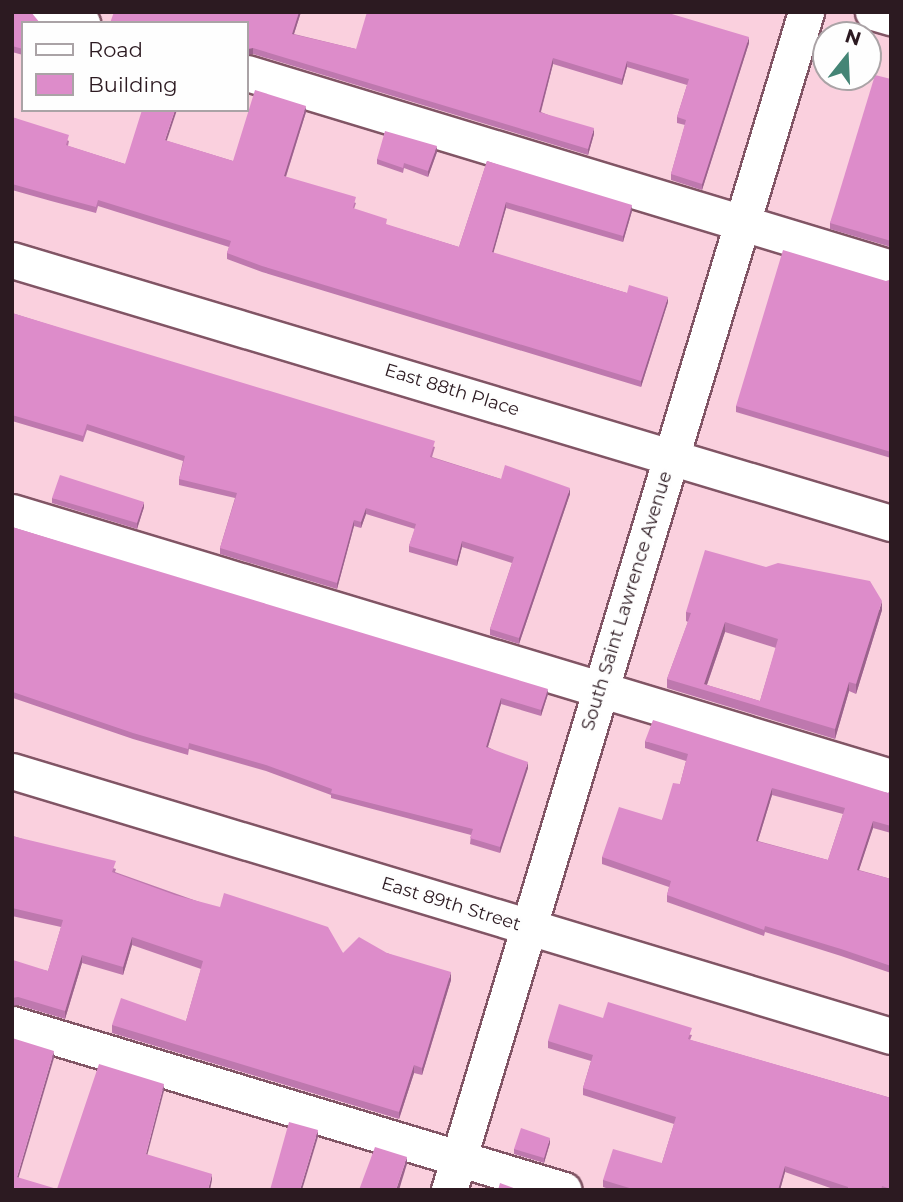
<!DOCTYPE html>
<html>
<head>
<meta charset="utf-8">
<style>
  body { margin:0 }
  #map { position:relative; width:903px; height:1202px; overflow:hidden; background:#fad0de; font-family:Montserrat,sans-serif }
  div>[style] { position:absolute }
  .roads { filter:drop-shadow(2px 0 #815565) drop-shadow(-2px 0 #815565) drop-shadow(0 2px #815565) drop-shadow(0 -2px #815565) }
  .minor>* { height:35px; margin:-17.5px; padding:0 17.5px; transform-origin:17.5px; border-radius:17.5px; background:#fff }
  .wall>* { inset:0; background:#be78ae }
  .shaded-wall>* { inset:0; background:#9b628d }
  .building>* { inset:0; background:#dd8cca }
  span { translate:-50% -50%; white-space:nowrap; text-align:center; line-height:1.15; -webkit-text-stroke:5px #fefefe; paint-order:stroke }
  .street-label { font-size:18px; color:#2c1a21 }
  .frame { position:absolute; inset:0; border:14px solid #2c1a21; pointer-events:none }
  .legend { position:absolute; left:21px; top:21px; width:228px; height:91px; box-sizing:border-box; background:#fefefe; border:2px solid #aaa3a6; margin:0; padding:9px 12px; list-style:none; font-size:21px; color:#2c1a21 }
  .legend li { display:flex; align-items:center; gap:14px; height:35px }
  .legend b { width:35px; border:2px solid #aaa3a6 }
  .north { position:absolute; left:812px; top:21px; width:70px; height:70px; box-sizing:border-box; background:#fefefe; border:2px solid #aaa3a6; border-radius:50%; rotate:18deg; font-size:19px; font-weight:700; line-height:28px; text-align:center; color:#2c1a21 }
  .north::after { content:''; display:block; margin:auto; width:24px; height:32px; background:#448576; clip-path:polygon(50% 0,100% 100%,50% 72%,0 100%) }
</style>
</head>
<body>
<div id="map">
  <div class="roads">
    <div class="minor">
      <div style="left:48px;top:12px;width:36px;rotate:18deg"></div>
      <div style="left:873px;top:12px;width:19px;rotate:16deg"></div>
      <div style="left:247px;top:73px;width:673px;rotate:16.85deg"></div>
      <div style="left:12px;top:260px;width:918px;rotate:16.66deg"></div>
      <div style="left:12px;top:512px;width:918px;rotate:16.78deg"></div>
      <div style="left:12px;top:771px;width:918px;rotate:16.78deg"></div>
      <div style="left:12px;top:1024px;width:576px;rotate:16.74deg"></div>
      <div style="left:449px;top:1190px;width:1231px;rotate:-73.14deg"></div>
    </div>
  </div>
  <div class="wall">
    <div style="clip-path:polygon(12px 12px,23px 23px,23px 55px,12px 52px)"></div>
    <div style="clip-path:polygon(114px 12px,301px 12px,294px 34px,356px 49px,749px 43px,702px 190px,671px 180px,671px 174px,685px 125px,677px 123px,677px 117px,687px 85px,627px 67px,622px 85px,553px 64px,541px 112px,594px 134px,588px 155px)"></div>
    <div style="clip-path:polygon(891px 79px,891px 247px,830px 229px,830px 223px)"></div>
    <div style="clip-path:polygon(306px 112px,286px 177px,356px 203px,354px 209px,387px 225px,459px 247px,487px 161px,632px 211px,623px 242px,506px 208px,493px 253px,627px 293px,668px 302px,641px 387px,262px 272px,227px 259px,227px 253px,229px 247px,98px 206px,96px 213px,51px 201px,12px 190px,12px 117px,69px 141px,68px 146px,125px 164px,167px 141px,233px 161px)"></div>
    <div style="clip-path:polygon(437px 152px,428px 177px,404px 168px,403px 173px,377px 164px,377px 159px)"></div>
    <div style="clip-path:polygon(891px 280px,891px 458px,736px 412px,736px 406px,886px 281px)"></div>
    <div style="clip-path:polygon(12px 313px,435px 447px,432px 457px,501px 479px,570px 494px,519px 644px,490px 635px,490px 629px,512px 563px,462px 547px,457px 566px,409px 552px,409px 546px,415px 529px,366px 514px,361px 528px,354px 526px,337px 589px,220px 554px,220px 548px,235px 498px,179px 485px,179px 479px,183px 461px,87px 430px,83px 442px,12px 421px)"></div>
    <div style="clip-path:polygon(52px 498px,144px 507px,137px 529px,52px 503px)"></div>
    <div style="clip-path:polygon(12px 527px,548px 694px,541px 716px,501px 704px,488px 747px,528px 768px,500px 853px,470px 844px,471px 835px,331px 798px,331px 795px,266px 771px,189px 749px,188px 755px,133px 739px,13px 698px,12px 702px)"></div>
    <div style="clip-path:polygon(evenodd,882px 610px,856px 694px,849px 691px,835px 739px,667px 688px,667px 679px,688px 622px,686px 621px,686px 612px,882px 610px,725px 632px,776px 648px,760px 701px,707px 685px,725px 632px)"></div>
    <div style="clip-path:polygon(evenodd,645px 741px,888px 793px,891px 791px,891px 833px,873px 828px,859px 870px,891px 879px,891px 973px,841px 956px,765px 932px,764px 936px,667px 902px,667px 895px,669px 887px,602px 864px,602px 857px,662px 820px,680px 784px,686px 761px,645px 748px,645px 741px,772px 795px,843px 814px,828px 860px,758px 841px,772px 795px)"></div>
    <div style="clip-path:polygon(12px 828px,13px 836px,116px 869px,115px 872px,343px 953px,387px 953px,451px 980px,422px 1075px,414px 1073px,399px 1119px,112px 1033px,112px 1025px,186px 1021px,201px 969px,132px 945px,123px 975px,82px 963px,65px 1019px,18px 1005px,12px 1006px,12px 963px,48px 971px,61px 927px,12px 916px)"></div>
    <div style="clip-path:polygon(603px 1018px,692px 1035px,690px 1040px,891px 1098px,891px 1190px,836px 1190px,785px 1172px,780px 1190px,612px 1190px,603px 1187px,603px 1180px,662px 1163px,674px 1124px,583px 1095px,583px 1088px,591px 1061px,548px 1048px,548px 1041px)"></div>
    <div style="clip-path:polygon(550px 1143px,544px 1163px,514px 1154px,514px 1149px)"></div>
  </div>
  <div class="shaded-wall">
    <div style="clip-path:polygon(299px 12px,301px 12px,292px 40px,292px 34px)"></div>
    <div style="clip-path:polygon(749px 37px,749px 43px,702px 190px,702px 184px)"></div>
    <div style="clip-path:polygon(253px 48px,253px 54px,247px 55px,247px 49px)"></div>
    <div style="clip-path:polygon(553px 58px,553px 64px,539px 118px,539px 112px)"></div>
    <div style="clip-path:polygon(627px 61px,627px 67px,622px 85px,622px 79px)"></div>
    <div style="clip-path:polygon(306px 106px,306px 112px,284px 182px,284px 176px)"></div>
    <div style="clip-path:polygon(175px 110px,177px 110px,165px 146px,165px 140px)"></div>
    <div style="clip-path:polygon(594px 128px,594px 134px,588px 155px,588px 149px)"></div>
    <div style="clip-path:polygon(437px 146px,437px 152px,428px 177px,428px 171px)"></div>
    <div style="clip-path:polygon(506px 202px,506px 208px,492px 258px,492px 252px)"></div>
    <div style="clip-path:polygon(632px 205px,632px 211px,623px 242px,623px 236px)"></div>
    <div style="clip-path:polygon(668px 297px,668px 302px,641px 387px,641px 381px)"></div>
    <div style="clip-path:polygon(570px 488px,570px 494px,519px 644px,519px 638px)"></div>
    <div style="clip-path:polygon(144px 502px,144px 507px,137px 529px,137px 523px)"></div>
    <div style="clip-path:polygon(366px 508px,366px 514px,361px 528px,361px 522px)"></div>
    <div style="clip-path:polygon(354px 520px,354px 526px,337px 589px,337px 583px)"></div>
    <div style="clip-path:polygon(462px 541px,462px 547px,457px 566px,457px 560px)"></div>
    <div style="clip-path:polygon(882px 601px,882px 610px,856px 694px,856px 684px)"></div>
    <div style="clip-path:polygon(725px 622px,725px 632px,705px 690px,704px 684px)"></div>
    <div style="clip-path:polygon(849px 682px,849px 691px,835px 739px,835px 729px)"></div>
    <div style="clip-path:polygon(548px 689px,548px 694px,541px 716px,541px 710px)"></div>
    <div style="clip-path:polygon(501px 698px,501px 704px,486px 753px,486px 747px)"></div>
    <div style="clip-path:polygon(528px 762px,528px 768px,500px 853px,500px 847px)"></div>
    <div style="clip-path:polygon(772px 788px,772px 795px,756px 847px,756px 841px)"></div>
    <div style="clip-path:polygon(873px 821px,873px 828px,857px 876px,857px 870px)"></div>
    <div style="clip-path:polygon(132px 937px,132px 945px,123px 975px,123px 967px)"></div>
    <div style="clip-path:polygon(82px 955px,82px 963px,65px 1019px,65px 1011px)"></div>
    <div style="clip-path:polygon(451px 972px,451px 980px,422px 1075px,422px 1068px)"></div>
    <div style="clip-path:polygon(54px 1051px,54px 1058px,17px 1183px,17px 1177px)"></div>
    <div style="clip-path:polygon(414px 1065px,414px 1073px,399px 1119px,399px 1112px)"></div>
    <div style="clip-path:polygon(164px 1084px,164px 1091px,146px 1160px,146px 1154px)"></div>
    <div style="clip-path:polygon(318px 1130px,318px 1137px,302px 1190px,300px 1190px)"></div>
    <div style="clip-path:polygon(550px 1138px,550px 1143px,544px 1163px,544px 1158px)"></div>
    <div style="clip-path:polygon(407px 1157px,407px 1164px,399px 1190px,396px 1190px)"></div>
    <div style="clip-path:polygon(785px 1166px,785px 1172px,780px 1190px,778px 1190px)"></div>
    <div style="clip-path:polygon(212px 1174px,212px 1180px,210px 1190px,208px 1190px)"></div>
  </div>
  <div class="building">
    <div style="clip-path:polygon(12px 12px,31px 12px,40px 23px,23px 23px,23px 49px,12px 46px)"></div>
    <div style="clip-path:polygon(114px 12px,299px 12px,292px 34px,356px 49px,367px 12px,665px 12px,749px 37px,702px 184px,671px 174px,686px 120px,677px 117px,689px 79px,627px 61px,622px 79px,553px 58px,539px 112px,594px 128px,588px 149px,253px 48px,247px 49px,247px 23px,110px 23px)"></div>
    <div style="clip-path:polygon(875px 75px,891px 79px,891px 241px,830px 223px)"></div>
    <div style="clip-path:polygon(255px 90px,306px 106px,284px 176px,356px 197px,353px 208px,387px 219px,386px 224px,459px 247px,487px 161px,632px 205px,623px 236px,506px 202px,492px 252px,627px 293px,629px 285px,668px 297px,641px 381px,262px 266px,227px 253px,231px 241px,98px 200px,96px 207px,51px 195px,12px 184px,12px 117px,69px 135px,66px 145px,125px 164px,142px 110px,175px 110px,165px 140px,233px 161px)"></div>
    <div style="clip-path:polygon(385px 131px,437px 146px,428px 171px,404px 163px,403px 168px,377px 159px)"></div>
    <div style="clip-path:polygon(783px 250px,886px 281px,891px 280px,891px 452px,736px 406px)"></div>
    <div style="clip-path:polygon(12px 313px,435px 441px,430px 457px,501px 479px,505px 465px,570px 488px,519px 638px,490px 629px,514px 557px,462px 541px,457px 560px,409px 546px,416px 524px,366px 508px,361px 522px,354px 520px,337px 583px,220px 548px,237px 493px,179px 479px,185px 456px,87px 424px,83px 436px,12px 415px)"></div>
    <div style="clip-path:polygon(60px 475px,144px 502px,137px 523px,52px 498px)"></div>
    <div style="clip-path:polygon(12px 527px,548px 689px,541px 710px,501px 698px,486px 747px,528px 762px,500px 847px,470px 838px,473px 829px,331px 793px,332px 789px,266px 765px,189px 743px,188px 749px,133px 733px,13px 692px,12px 696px)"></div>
    <div style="clip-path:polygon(evenodd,705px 550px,766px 567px,778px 563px,870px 581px,882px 601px,856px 684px,849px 682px,835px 729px,667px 679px,691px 613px,686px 612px,705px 550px,725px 622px,778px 639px,760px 701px,704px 684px,725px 622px)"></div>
    <div style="clip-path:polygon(evenodd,653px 720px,888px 793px,891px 791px,891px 826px,873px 821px,857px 870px,891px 879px,891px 966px,841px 949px,765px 926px,764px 930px,667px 895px,671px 881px,602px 857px,619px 807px,662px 820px,673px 783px,680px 784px,688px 754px,645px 741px,653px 720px,772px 788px,845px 808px,828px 860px,756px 841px,772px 788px)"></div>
    <div style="clip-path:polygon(12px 836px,116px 861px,112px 872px,175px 895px,220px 907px,224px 893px,292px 915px,328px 927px,343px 953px,359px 937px,387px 953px,451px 972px,422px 1068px,414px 1065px,399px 1112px,112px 1025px,121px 998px,186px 1021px,203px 961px,132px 937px,123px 967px,82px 955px,65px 1011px,18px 997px,12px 998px,12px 963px,13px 960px,48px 971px,63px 920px,12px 908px)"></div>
    <div style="clip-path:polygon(608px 1002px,692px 1028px,688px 1039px,891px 1098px,891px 1189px,882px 1186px,881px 1190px,848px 1190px,848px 1187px,785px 1166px,778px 1190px,636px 1190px,603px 1180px,613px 1149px,662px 1163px,676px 1117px,583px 1088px,593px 1055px,548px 1041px,559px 1004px,603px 1018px)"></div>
    <div style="clip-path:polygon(12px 1038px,54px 1051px,17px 1177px,57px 1189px,99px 1064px,164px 1084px,146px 1154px,212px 1174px,208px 1190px,12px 1190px)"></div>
    <div style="clip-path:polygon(289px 1122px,318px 1130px,300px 1190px,270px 1190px)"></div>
    <div style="clip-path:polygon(521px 1128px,550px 1138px,544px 1158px,514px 1149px)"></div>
    <div style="clip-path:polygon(375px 1147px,407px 1157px,396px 1190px,359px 1190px)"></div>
    <div style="clip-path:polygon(500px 1183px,519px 1190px,498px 1190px)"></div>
  </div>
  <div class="street-label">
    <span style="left:452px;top:390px;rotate:17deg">East 88th Place</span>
    <span style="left:627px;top:601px;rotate:-73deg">South Saint Lawrence Avenue</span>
    <span style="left:451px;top:904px;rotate:17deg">East 89th Street</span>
  </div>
  <div class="frame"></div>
  <ul class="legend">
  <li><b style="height:9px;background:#fff"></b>Road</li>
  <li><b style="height:19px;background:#dd8cca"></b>Building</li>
  </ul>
  <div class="north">N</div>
</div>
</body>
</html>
